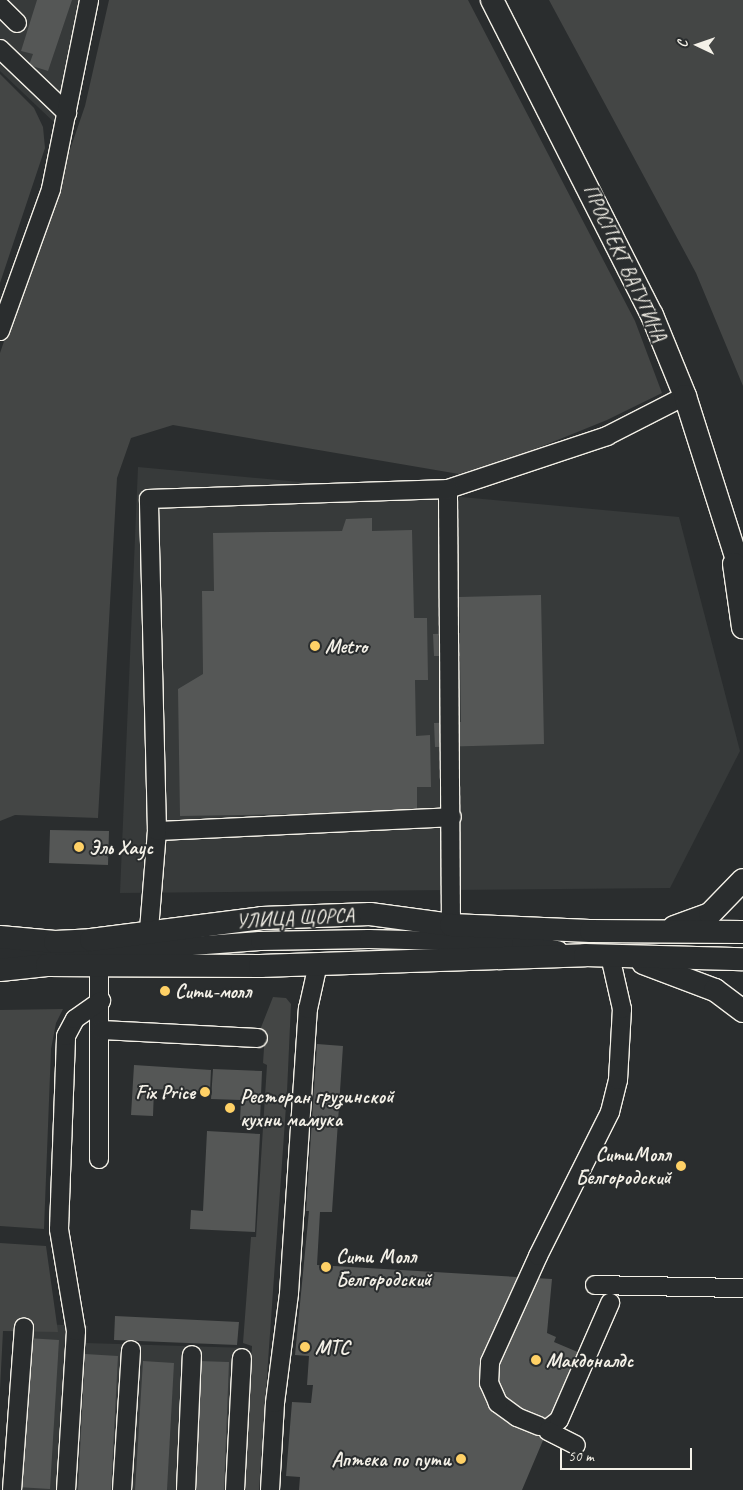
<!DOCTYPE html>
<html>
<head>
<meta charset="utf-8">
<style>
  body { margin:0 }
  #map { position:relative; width:743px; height:1490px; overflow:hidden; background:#2a2d2e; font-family:Caveat,sans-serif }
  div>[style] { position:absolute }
  .built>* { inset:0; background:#373a3a }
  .green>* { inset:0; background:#444645 }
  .building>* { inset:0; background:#555756 }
  .roads { filter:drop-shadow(1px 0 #f4f1e8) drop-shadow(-1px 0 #f4f1e8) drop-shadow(0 1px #f4f1e8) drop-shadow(0 -1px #f4f1e8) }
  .minor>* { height:18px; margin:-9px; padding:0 9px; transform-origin:9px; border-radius:9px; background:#2a2d2e }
  .major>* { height:22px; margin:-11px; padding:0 11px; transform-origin:11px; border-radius:11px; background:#2a2d2e }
  .dots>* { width:14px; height:14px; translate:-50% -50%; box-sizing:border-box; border:2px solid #2a2d2e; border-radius:50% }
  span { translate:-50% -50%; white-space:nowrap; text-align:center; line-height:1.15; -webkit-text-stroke:4px #2a2d2e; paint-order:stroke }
  .street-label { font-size:20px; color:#f4f1e8 }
  .poi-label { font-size:20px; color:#f4f1e8; font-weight:700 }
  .left { translate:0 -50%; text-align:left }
  .right { translate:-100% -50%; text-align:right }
  .north { position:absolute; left:673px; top:20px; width:50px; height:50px; -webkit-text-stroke:4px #2a2d2e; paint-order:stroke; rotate:273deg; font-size:14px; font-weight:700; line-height:20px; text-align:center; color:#f4f1e8 }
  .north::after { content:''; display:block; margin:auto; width:18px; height:22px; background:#f4f1e8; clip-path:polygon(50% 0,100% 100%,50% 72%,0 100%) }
  .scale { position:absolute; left:560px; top:1448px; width:132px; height:22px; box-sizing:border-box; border:2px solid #f4f1e8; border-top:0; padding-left:6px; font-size:15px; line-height:18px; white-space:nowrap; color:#f4f1e8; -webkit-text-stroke:4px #2a2d2e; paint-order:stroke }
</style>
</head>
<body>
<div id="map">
  <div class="built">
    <div style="clip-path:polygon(0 0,100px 0,58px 126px,0 71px)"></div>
    <div style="clip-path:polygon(138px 467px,679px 517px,740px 751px,670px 888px,120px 893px)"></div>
    <div style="clip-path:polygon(17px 1323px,88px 1326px,86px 1343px,248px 1348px,241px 1490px,6px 1490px)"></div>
  </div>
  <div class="green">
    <div style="clip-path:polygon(109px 0,468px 0,635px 321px,662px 393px,607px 420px,513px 458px,459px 474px,173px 425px,131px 438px,117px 478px,98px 818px,15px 815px,0 821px,0 353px,85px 106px)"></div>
    <div style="clip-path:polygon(549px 0,743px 0,743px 386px,696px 273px)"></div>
    <div style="clip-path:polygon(0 74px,34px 108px,43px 127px,45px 148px,0 283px)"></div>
    <div style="clip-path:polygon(273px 997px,286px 998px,291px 1004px,287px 1092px,259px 1490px,244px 1490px,252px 1346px,243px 1343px,251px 1237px,256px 1237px,267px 1065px,263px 1063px,265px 1033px,260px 1030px)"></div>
    <div style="clip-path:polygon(63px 1009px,56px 1023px,51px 1049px,44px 1229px,0 1226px,0 1010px)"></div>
    <div style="clip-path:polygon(0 1243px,46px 1246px,58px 1332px,3px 1331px,0 1389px)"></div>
  </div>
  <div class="building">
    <div style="clip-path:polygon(37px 0,72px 0,48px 71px,29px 65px,33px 54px,21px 51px)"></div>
    <div style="clip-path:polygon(372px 518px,372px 531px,412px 530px,414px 618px,427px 618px,428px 680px,415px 680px,416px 736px,430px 735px,431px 787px,417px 787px,417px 812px,180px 816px,178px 689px,203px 674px,202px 591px,214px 591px,213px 533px,342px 531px,346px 519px)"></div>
    <div style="clip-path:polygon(541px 595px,544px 744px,435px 747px,434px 723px,461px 722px,460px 656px,434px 656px,433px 634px,460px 633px,459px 597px)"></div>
    <div style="clip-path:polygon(50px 830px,109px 831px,108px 865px,49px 863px)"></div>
    <div style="clip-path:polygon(317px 1044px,343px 1046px,332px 1212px,320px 1212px,317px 1265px,552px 1279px,547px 1333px,556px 1337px,554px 1342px,580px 1353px,522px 1490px,299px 1490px,300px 1477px,286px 1476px,292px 1402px,311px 1403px,313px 1385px,307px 1385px,309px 1356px,295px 1355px,309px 1211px,306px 1211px)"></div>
    <div style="clip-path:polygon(134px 1065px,211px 1070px,210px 1092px,154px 1089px,153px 1116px,131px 1115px)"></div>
    <div style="clip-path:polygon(213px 1069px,262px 1071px,260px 1121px,240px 1120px,241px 1100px,211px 1099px)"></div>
    <div style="clip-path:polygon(207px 1131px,260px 1134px,255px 1232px,190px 1229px,191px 1210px,203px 1211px)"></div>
    <div style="clip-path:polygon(115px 1316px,239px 1322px,237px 1345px,114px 1340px)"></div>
    <div style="clip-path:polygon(27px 1338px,59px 1340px,50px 1489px,17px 1487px)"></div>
    <div style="clip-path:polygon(85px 1354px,118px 1356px,111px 1490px,78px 1490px)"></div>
    <div style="clip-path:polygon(143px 1361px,174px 1363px,167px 1490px,135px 1490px)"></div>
    <div style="clip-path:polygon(198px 1361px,229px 1362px,224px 1490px,193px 1490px)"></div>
  </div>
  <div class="roads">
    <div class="minor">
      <div style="left:0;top:6px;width:24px;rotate:45deg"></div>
      <div style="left:0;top:49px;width:93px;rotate:43.7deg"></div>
      <div style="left:0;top:331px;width:151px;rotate:-70.2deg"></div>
      <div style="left:51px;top:189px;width:193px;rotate:-78.6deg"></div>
      <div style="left:157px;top:831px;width:295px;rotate:-2.7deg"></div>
      <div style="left:451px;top:925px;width:436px;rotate:-90.4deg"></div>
      <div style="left:448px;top:489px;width:168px;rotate:-18.4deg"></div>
      <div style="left:607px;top:436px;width:88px;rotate:-27.1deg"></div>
      <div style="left:149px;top:930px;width:99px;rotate:-85.4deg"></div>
      <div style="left:157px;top:831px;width:332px;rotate:-91.4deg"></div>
      <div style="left:149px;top:499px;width:299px;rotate:-1.9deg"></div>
      <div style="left:0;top:955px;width:97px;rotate:-1.2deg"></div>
      <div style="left:97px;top:953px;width:163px;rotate:-4.2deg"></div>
      <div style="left:260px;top:941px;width:109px;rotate:-1.1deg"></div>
      <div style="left:369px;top:939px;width:152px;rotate:1.5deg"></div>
      <div style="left:521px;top:943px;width:38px;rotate:11deg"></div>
      <div style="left:99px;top:965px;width:194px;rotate:90deg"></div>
      <div style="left:101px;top:1030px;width:157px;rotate:2.9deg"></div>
      <div style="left:595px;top:1285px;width:148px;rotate:1.2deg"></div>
      <div style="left:539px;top:1426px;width:24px;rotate:-158deg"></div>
      <div style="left:517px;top:1417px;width:24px;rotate:-144deg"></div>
      <div style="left:498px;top:1403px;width:22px;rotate:-114deg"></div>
      <div style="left:489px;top:1383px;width:21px;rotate:-87deg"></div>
      <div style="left:490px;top:1362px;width:116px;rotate:-65.6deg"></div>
      <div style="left:538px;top:1256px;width:161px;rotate:-63.4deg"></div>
      <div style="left:610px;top:1112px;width:33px;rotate:-76deg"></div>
      <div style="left:618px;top:1080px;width:71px;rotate:-86.8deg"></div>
      <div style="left:622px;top:1009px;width:54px;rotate:-102.8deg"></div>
      <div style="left:550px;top:1427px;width:11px;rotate:-38deg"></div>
      <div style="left:559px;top:1420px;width:128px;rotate:-66.4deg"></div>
      <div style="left:548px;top:1431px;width:31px;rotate:27deg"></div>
      <div style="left:12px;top:1490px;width:163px;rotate:-85.8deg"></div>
      <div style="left:66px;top:1490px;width:159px;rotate:-86.4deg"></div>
      <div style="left:76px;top:1331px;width:103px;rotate:-99.5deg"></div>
      <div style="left:59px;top:1229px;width:193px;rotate:-87.9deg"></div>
      <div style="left:66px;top:1036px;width:19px;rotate:-62deg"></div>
      <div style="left:75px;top:1019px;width:32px;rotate:-35deg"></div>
      <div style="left:122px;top:1490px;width:140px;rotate:-86.3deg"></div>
      <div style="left:186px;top:1490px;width:135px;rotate:-87.5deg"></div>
      <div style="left:235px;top:1490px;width:132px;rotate:-87deg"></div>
      <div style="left:270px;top:1490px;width:87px;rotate:-86.7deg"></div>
      <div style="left:275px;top:1403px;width:111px;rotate:-82.7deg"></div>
      <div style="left:289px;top:1293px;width:285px;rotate:-86.2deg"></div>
      <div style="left:308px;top:1009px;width:46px;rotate:-77.5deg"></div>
    </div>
    <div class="major">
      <div style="left:492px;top:0;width:353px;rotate:63.1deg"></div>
      <div style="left:652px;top:315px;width:87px;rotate:67.8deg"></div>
      <div style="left:685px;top:396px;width:192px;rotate:72.4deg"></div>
      <div style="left:734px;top:564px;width:64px;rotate:81.9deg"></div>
      <div style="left:674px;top:927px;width:38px;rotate:-20deg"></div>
      <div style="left:710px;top:914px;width:47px;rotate:-45.9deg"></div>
      <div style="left:0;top:937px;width:55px;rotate:5.2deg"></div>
      <div style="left:55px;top:942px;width:36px;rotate:-3deg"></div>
      <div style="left:91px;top:940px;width:172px;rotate:-7.3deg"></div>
      <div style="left:262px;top:918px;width:108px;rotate:-2.1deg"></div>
      <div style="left:370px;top:914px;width:82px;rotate:7.7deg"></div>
      <div style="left:451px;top:925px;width:140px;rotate:2.5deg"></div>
      <div style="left:591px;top:931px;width:152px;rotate:0.4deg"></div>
      <div style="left:643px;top:963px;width:77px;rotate:20.6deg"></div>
      <div style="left:715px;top:990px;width:35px;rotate:37deg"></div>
      <div style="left:0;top:970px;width:47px;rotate:-6.1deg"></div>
      <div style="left:47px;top:965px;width:213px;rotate:0.3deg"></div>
      <div style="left:260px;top:966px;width:325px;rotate:-1.9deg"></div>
      <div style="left:585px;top:955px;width:158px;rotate:1.5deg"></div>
    </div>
  </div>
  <div class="dots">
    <div style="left:315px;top:646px;background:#ffd166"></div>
    <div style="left:79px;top:847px;background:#ffd166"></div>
    <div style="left:165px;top:991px;background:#ffd166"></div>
    <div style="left:205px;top:1092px;background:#ffd166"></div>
    <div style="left:230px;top:1108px;background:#ffd166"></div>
    <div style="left:681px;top:1166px;background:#ffd166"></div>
    <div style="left:326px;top:1267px;background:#ffd166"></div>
    <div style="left:305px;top:1347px;background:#ffd166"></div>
    <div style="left:536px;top:1360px;background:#ffd166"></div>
    <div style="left:461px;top:1459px;background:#ffd166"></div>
  </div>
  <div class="street-label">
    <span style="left:625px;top:263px;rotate:65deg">ПРОСПЕКТ ВАТУТИНА</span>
    <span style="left:295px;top:918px;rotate:-3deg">УЛИЦА ЩОРСА</span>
  </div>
  <div class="poi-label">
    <span class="left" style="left:325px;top:646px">Metro</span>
    <span class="left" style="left:89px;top:847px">Эль Хаус</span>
    <span class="left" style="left:175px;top:991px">Сити-молл</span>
    <span class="right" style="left:195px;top:1092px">Fix Price</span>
    <span class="left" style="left:240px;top:1108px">Ресторан грузинской<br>кухни мамука</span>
    <span class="right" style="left:671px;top:1166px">СитиМолл<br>Белгородский</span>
    <span class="left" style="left:336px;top:1268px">Сити Молл<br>Белгородский</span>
    <span class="left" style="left:315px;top:1347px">МТС</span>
    <span class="left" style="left:546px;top:1360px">Макдоналдс</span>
    <span class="right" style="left:451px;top:1459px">Аптека по пути</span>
  </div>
  <div class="north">С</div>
  <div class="scale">50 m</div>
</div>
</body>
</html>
